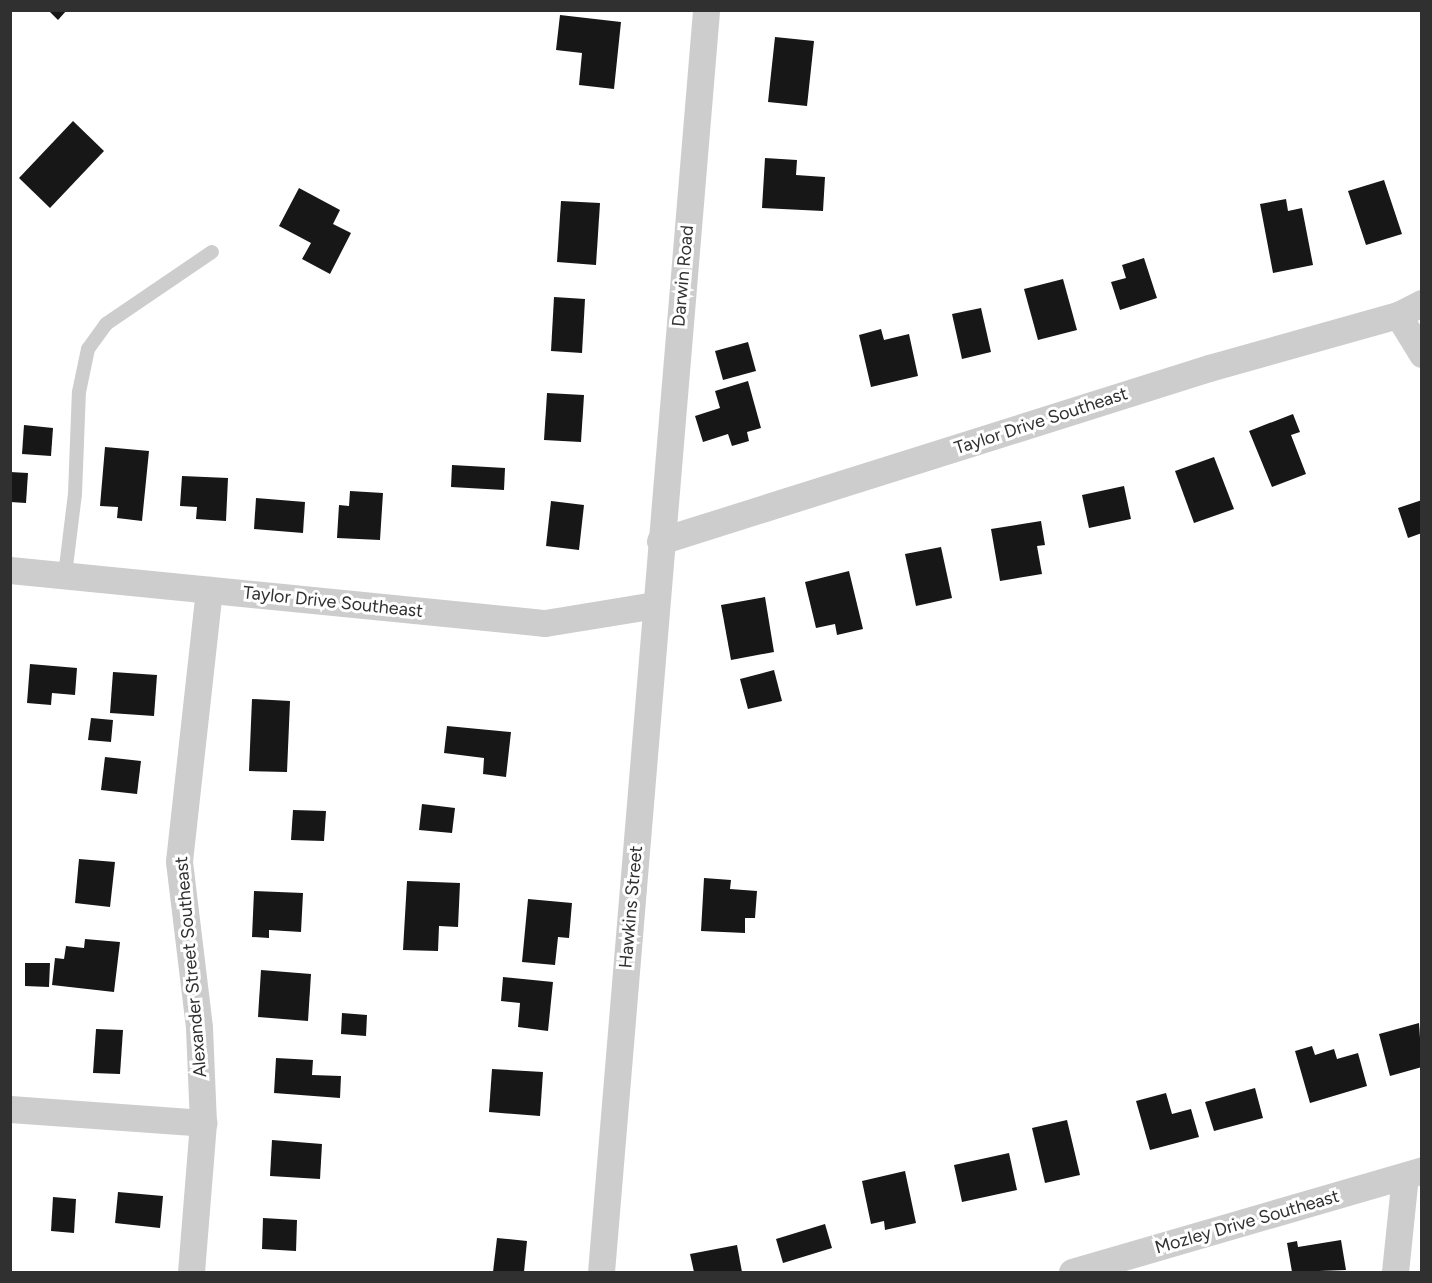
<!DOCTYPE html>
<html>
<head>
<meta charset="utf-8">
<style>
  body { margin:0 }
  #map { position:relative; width:1432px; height:1283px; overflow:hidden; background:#fff; font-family:Figtree,sans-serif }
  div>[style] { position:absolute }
  .building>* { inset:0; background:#171717 }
  .lane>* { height:14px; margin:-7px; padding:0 7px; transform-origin:7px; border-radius:7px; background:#cdcdcd }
  .street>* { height:27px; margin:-13.5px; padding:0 13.5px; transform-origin:13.5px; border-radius:13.5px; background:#cdcdcd }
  span { translate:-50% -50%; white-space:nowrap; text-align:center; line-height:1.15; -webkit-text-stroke:6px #fff; paint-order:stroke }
  .street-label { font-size:18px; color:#303030 }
  .frame { position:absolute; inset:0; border:12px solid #303030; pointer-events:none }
</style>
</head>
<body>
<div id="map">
  <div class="building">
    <div style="clip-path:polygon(48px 10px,67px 10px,58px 20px)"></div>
    <div style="clip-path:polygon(560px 15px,621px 22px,614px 89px,579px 85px,582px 53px,556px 50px)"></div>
    <div style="clip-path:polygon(775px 37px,814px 41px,807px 106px,768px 102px)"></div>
    <div style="clip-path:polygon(73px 121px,104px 151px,50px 208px,19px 178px)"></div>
    <div style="clip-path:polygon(765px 158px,797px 160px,796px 175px,825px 177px,823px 211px,762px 208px)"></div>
    <div style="clip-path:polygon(1384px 180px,1402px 234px,1366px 245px,1348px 191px)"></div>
    <div style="clip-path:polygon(299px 188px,340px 210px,333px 224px,351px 233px,330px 274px,302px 259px,311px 243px,279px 226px)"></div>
    <div style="clip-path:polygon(1286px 199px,1288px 211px,1302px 208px,1313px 265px,1273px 273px,1260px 204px)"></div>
    <div style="clip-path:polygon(561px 201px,600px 203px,596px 265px,557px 262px)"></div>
    <div style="clip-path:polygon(1144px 258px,1157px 298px,1120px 310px,1111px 282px,1126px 278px,1122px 265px)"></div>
    <div style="clip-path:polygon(1063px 279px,1077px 330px,1038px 340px,1024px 289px)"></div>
    <div style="clip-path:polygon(554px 297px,585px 299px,582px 353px,551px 351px)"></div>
    <div style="clip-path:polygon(981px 308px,991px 352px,962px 359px,952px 314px)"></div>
    <div style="clip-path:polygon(881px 329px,884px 340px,909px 334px,918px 376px,871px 387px,859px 335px)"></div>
    <div style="clip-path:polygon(748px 342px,756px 371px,723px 380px,715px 351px)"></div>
    <div style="clip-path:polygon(748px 381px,761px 428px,747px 432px,749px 441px,732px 446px,728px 434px,703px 442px,695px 416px,720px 408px,715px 391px)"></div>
    <div style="clip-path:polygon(547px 393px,584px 395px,581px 442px,544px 440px)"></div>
    <div style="clip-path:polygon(1293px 414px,1300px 432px,1291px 435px,1306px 474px,1272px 487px,1249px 431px)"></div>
    <div style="clip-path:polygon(24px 425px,53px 428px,51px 456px,22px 454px)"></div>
    <div style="clip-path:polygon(105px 447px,149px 451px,142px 521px,117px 518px,118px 507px,100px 506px)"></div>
    <div style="clip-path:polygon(1214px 457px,1234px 509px,1194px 523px,1175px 471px)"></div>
    <div style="clip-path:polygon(452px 465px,505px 468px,504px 490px,451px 487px)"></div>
    <div style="clip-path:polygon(10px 472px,28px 473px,26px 503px,10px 502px)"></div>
    <div style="clip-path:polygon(182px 476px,228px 478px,226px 521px,196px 519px,197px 507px,180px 506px)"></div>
    <div style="clip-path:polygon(1124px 486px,1131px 519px,1089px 528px,1082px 495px)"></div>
    <div style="clip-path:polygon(350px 491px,383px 493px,380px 540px,337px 538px,339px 505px,349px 506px)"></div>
    <div style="clip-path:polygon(256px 498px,305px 502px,303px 533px,254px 529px)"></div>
    <div style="clip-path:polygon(1422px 500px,1422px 533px,1408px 538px,1398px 508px)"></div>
    <div style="clip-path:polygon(551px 501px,584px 505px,579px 550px,546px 546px)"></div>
    <div style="clip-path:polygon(1041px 521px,1045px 545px,1037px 546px,1042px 574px,1000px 581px,991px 529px)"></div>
    <div style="clip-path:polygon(941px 547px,952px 598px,916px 606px,905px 554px)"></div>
    <div style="clip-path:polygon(849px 571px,863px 629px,837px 635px,835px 624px,816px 628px,805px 582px)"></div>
    <div style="clip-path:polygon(765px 597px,774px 652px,731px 660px,721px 605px)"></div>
    <div style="clip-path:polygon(30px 664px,77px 668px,75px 695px,52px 693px,51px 705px,27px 703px)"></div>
    <div style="clip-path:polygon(774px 670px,782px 701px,748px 709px,740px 679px)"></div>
    <div style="clip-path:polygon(113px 672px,157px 675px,154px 716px,110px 713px)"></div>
    <div style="clip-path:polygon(252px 699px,290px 701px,287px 772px,249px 771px)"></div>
    <div style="clip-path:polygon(91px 718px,113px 720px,111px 742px,88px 740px)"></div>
    <div style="clip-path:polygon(447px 726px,511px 732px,506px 777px,483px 774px,484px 758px,444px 753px)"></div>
    <div style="clip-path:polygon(105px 757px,141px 761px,137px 794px,101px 790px)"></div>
    <div style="clip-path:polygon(422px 804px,455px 808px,452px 833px,419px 830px)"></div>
    <div style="clip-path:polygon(293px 810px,326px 811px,324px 841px,291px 840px)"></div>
    <div style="clip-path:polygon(79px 859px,115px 862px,110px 907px,75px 903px)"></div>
    <div style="clip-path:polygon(704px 878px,731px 880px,730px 889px,757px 891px,755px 918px,745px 918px,745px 933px,701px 931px)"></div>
    <div style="clip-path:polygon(407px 881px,460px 883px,458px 927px,439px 926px,438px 951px,403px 950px)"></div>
    <div style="clip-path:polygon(254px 891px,303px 893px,301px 932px,269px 930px,269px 938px,252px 937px)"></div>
    <div style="clip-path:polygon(528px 899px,572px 903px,569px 938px,558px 937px,555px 965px,522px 962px)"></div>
    <div style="clip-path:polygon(85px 939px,120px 942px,114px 992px,52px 985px,55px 958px,64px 959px,66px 946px,84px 948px)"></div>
    <div style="clip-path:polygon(25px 963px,50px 963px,49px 987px,25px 986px)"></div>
    <div style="clip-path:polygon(261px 970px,311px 974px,308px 1021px,258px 1017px)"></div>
    <div style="clip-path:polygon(503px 977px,553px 982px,548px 1031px,518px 1027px,520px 1003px,501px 1001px)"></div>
    <div style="clip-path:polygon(342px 1013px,367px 1015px,366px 1036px,341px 1034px)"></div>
    <div style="clip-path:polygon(1419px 1023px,1422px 1067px,1390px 1076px,1379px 1034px)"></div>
    <div style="clip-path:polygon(96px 1029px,123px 1030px,120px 1074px,93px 1073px)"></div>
    <div style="clip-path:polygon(1312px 1046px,1315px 1055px,1334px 1049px,1337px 1059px,1358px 1053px,1367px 1086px,1310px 1103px,1295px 1051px)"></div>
    <div style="clip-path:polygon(276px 1058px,313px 1060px,312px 1075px,341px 1076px,340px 1098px,274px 1093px)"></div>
    <div style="clip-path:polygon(492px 1069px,543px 1072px,540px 1116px,489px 1112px)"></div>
    <div style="clip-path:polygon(1255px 1088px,1263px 1118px,1214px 1131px,1205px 1102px)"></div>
    <div style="clip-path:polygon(1166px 1093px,1172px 1114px,1191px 1109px,1199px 1137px,1150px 1150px,1136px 1101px)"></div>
    <div style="clip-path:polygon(1067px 1120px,1080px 1175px,1045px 1183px,1032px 1128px)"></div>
    <div style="clip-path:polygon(272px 1140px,322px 1144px,320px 1179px,270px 1176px)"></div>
    <div style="clip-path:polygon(1009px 1153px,1017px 1190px,962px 1202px,954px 1165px)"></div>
    <div style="clip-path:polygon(905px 1171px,916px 1223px,885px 1230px,884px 1221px,871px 1224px,862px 1181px)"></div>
    <div style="clip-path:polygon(118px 1192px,163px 1196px,160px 1228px,115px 1223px)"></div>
    <div style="clip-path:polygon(53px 1197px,76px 1199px,74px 1233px,51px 1231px)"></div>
    <div style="clip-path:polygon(263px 1218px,297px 1220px,296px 1251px,262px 1249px)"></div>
    <div style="clip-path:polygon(825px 1224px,832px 1248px,783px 1263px,776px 1239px)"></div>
    <div style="clip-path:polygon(497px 1238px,527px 1241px,524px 1272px,493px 1272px)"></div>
    <div style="clip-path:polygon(1341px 1240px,1346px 1270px,1292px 1272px,1287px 1243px,1297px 1241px,1298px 1247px)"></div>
    <div style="clip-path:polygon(737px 1245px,742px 1272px,694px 1272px,690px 1254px)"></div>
  </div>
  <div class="lane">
    <div style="left:65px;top:575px;width:82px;rotate:-83deg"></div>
    <div style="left:75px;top:494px;width:102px;rotate:-87.8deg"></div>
    <div style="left:79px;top:392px;width:44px;rotate:-78.2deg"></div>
    <div style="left:88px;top:349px;width:31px;rotate:-54deg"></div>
    <div style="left:106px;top:324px;width:128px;rotate:-34.2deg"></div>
  </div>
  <div class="street">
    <div style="left:1398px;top:315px;width:46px;rotate:58.4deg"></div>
    <div style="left:660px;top:541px;width:576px;rotate:-17.49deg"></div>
    <div style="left:1209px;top:368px;width:196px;rotate:-15.7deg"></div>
    <div style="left:1398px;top:315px;width:27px;rotate:-27deg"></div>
    <div style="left:10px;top:570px;width:538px;rotate:5.66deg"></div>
    <div style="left:545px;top:623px;width:111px;rotate:-9.3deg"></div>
    <div style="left:10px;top:1109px;width:194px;rotate:4.1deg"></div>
    <div style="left:191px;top:1272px;width:149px;rotate:-85.4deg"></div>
    <div style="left:203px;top:1123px;width:96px;rotate:-92.4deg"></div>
    <div style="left:199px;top:1027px;width:167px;rotate:-96.9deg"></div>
    <div style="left:179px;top:861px;width:273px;rotate:-83.7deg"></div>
    <div style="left:601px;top:1272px;width:1266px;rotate:-85.24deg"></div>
    <div style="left:1072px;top:1272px;width:365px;rotate:-16.2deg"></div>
    <div style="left:1395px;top:1272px;width:97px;rotate:-84.1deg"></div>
  </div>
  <div class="street-label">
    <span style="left:683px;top:276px;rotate:-85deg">Darwin Road</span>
    <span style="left:1041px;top:421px;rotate:-18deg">Taylor Drive Southeast</span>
    <span style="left:333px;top:602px;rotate:6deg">Taylor Drive Southeast</span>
    <span style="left:631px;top:907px;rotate:-85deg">Hawkins Street</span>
    <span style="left:191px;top:967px;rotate:-95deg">Alexander Street Southeast</span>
    <span style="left:1247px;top:1222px;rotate:-16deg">Mozley Drive Southeast</span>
  </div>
  <div class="frame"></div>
</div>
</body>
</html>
